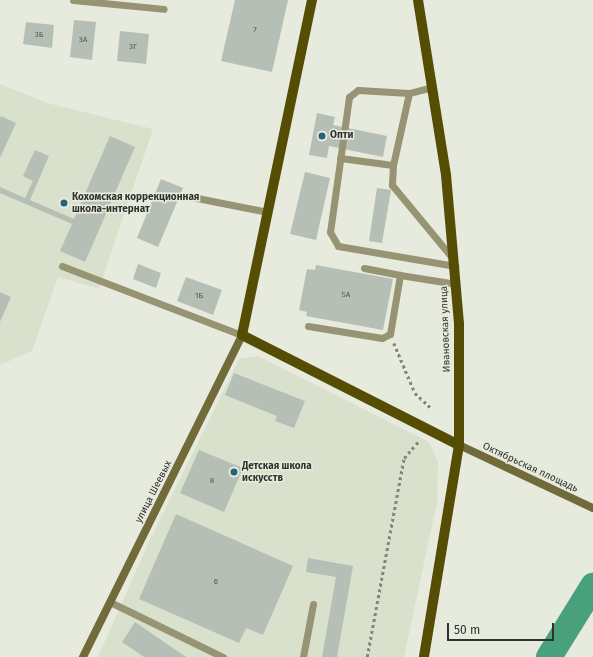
<!DOCTYPE html>
<html>
<head>
<meta charset="utf-8">
<style>
  body { margin:0 }
  #map { position:relative; width:593px; height:657px; overflow:hidden; background:#e6ebde; font-family:"Fira Sans",sans-serif }
  div>[style] { position:absolute }
  .built>* { inset:0; background:#d9e0cb }
  .river>* { height:26px; margin:-13px; padding:0 13px; transform-origin:13px; border-radius:13px; background:#49a07d }
  .building>* { inset:0; background:#b6bfb5 }
  .path>* { height:2.5px; margin-top:-1.25px; transform-origin:0; background:repeating-linear-gradient(90deg,#82867d 0 3px,transparent 0 6px) }
  .service>* { height:7px; margin:-3.5px; padding:0 3.5px; transform-origin:3.5px; border-radius:3.5px; background:#979474 }
  .secondary>* { height:8px; margin:-4px; padding:0 4px; transform-origin:4px; border-radius:4px; background:#716b3a }
  .primary>* { height:10px; margin:-5px; padding:0 5px; transform-origin:5px; border-radius:5px; background:#564d04 }
  .dots>* { width:11px; height:11px; translate:-50% -50%; box-sizing:border-box; border:2px solid #e6ebde; border-radius:50% }
  span { translate:-50% -50%; white-space:nowrap; text-align:center; line-height:1.15; -webkit-text-stroke:3px #e6ebde; paint-order:stroke }
  .number-label { font-size:8px; color:#51544e }
  .number-label span { -webkit-text-stroke-width:0 }
  .poi-label { font-size:10px; color:#2f312c; font-weight:700 }
  .left { translate:0 -50%; text-align:left }
  .street-label { font-size:10px; color:#2f312c }
  .scale { position:absolute; left:447px; top:623px; width:107px; height:18px; box-sizing:border-box; border:2px solid #2f312c; border-top:0; padding-left:5px; font-size:12px; line-height:14px; white-space:nowrap; color:#2f312c; -webkit-text-stroke:3px #e6ebde; paint-order:stroke }
</style>
</head>
<body>
<div id="map">
  <div class="built">
    <div style="clip-path:polygon(0 84px,47px 103px,153px 129px,99px 289px,58px 277px,32px 351px,0 365px)"></div>
    <div style="clip-path:polygon(258px 356px,429px 442px,438px 462px,437px 502px,404px 657px,98px 657px,148px 544px,239px 359px)"></div>
  </div>
  <div class="river">
    <div style="left:549px;top:657px;width:84px;rotate:-58.2deg"></div>
  </div>
  <div class="building">
    <div style="clip-path:polygon(235px 0,288px 0,272px 72px,221px 61px)"></div>
    <div style="clip-path:polygon(74px 20px,96px 22px,92px 60px,70px 57px)"></div>
    <div style="clip-path:polygon(26px 22px,54px 25px,52px 48px,23px 44px)"></div>
    <div style="clip-path:polygon(120px 31px,149px 34px,146px 64px,117px 61px)"></div>
    <div style="clip-path:polygon(317px 113px,335px 117px,333px 125px,387px 136px,383px 157px,329px 146px,327px 158px,309px 155px)"></div>
    <div style="clip-path:polygon(1px 116px,16px 123px,0 158px,0 119px)"></div>
    <div style="clip-path:polygon(110px 136px,135px 147px,85px 262px,60px 251px,72px 224px,0 193px,0 187px,25px 198px,33px 181px,23px 176px,35px 150px,49px 156px,30px 200px,74px 219px)"></div>
    <div style="clip-path:polygon(305px 172px,330px 178px,316px 240px,290px 234px)"></div>
    <div style="clip-path:polygon(161px 179px,183px 188px,158px 247px,137px 238px)"></div>
    <div style="clip-path:polygon(377px 188px,391px 190px,382px 243px,369px 241px)"></div>
    <div style="clip-path:polygon(138px 264px,161px 273px,156px 288px,133px 279px)"></div>
    <div style="clip-path:polygon(316px 265px,393px 279px,383px 330px,306px 316px,307px 312px,299px 310px,307px 269px,315px 270px)"></div>
    <div style="clip-path:polygon(186px 277px,222px 290px,213px 315px,177px 301px)"></div>
    <div style="clip-path:polygon(0 292px,11px 297px,0 322px)"></div>
    <div style="clip-path:polygon(234px 373px,305px 401px,294px 428px,275px 421px,277px 416px,225px 395px)"></div>
    <div style="clip-path:polygon(199px 450px,243px 468px,224px 512px,180px 493px)"></div>
    <div style="clip-path:polygon(176px 514px,293px 566px,263px 635px,246px 628px,239px 643px,139px 599px)"></div>
    <div style="clip-path:polygon(308px 558px,353px 566px,337px 657px,322px 657px,336px 577px,306px 572px)"></div>
    <div style="clip-path:polygon(135px 622px,186px 657px,144px 657px,122px 642px)"></div>
  </div>
  <div class="path">
    <div style="left:394px;top:343px;width:54px;rotate:67.2deg"></div>
    <div style="left:415px;top:393px;width:23px;rotate:43deg"></div>
    <div style="left:367px;top:657px;width:202px;rotate:-79.5deg"></div>
    <div style="left:404px;top:458px;width:23px;rotate:-49deg"></div>
  </div>
  <div class="service">
    <div style="left:73px;top:0;width:91px;rotate:5.6deg"></div>
    <div style="left:433px;top:87px;width:25px;rotate:166deg"></div>
    <div style="left:409px;top:93px;width:74px;rotate:102.5deg"></div>
    <div style="left:393px;top:165px;width:20px;rotate:93deg"></div>
    <div style="left:392px;top:185px;width:97px;rotate:50.4deg"></div>
    <div style="left:409px;top:93px;width:51px;rotate:-176.6deg"></div>
    <div style="left:358px;top:90px;width:11px;rotate:142deg"></div>
    <div style="left:349px;top:97px;width:136px;rotate:98deg"></div>
    <div style="left:330px;top:232px;width:16px;rotate:60deg"></div>
    <div style="left:338px;top:246px;width:119px;rotate:9.7deg"></div>
    <div style="left:340px;top:158px;width:53px;rotate:7.5deg"></div>
    <div style="left:192px;top:197px;width:77px;rotate:11.2deg"></div>
    <div style="left:62px;top:266px;width:193px;rotate:21deg"></div>
    <div style="left:364px;top:268px;width:37px;rotate:11deg"></div>
    <div style="left:308px;top:326px;width:75px;rotate:9.2deg"></div>
    <div style="left:382px;top:338px;width:9px;rotate:-27deg"></div>
    <div style="left:390px;top:334px;width:60px;rotate:-80.4deg"></div>
    <div style="left:400px;top:275px;width:57px;rotate:9.1deg"></div>
    <div style="left:110px;top:602px;width:126px;rotate:26deg"></div>
    <div style="left:303px;top:657px;width:54px;rotate:-79.3deg"></div>
  </div>
  <div class="secondary">
    <div style="left:459px;top:445px;width:148px;rotate:25.2deg"></div>
    <div style="left:83px;top:657px;width:359px;rotate:-63.7deg"></div>
  </div>
  <div class="primary">
    <div style="left:312px;top:0;width:342px;rotate:101.8deg"></div>
    <div style="left:242px;top:335px;width:243px;rotate:26.9deg"></div>
    <div style="left:418px;top:0;width:177px;rotate:80.9deg"></div>
    <div style="left:446px;top:175px;width:150px;rotate:85deg"></div>
    <div style="left:459px;top:324px;width:121px;rotate:90deg"></div>
    <div style="left:459px;top:445px;width:215px;rotate:99.4deg"></div>
  </div>
  <div class="dots">
    <div style="left:322px;top:136px;background:#26637a"></div>
    <div style="left:64px;top:203px;background:#26637a"></div>
    <div style="left:234px;top:472px;background:#26637a"></div>
  </div>
  <div class="number-label">
    <span style="left:255px;top:30px">7</span>
    <span style="left:39px;top:35px">3Б</span>
    <span style="left:83px;top:40px">3А</span>
    <span style="left:133px;top:47px">3Г</span>
    <span style="left:346px;top:295px">5А</span>
    <span style="left:199px;top:296px">1Б</span>
    <span style="left:212px;top:481px">8</span>
    <span style="left:216px;top:582px">6</span>
  </div>
  <div class="poi-label">
    <span class="left" style="left:330px;top:136px">Опти</span>
    <span class="left" style="left:72px;top:203px">Кохомская коррекционная<br>школа-интернат</span>
    <span class="left" style="left:242px;top:472px">Детская школа<br>искусств</span>
  </div>
  <div class="street-label">
    <span style="left:446px;top:329px;rotate:-92deg">Ивановская улица</span>
    <span style="left:530px;top:468px;rotate:25deg">Октябрьская площадь</span>
    <span style="left:154px;top:492px;rotate:-63deg">улица Шеевых</span>
  </div>
  <div class="scale">50 m</div>
</div>
</body>
</html>
